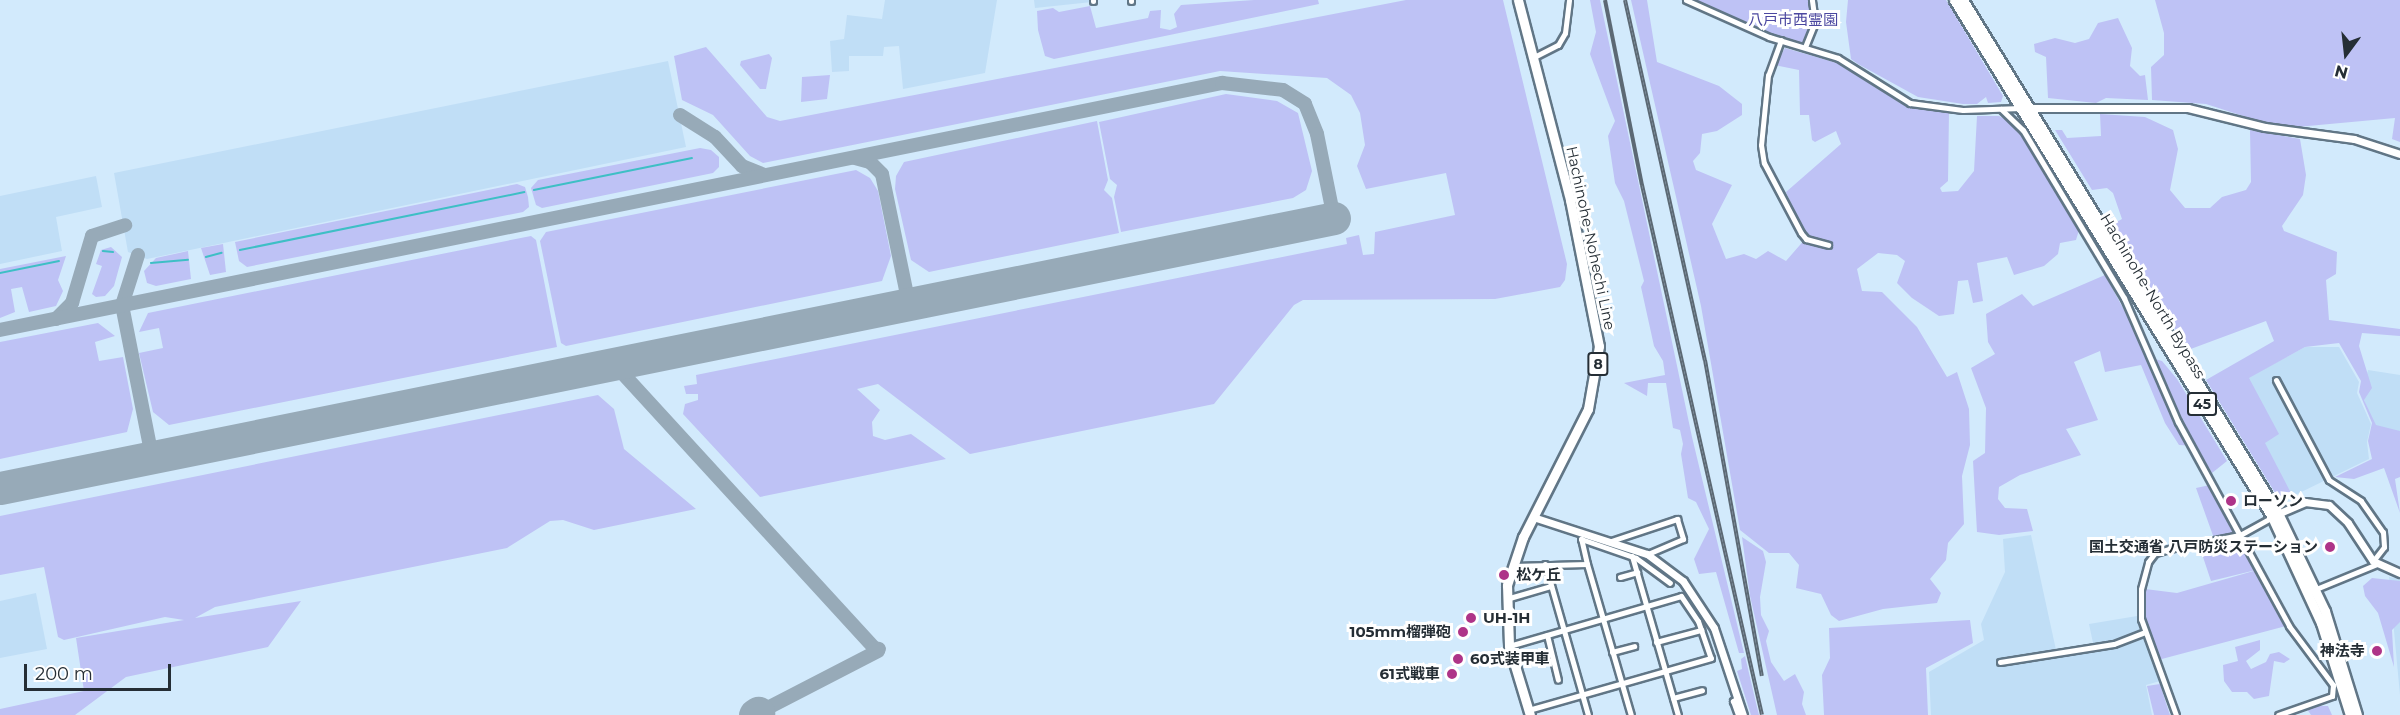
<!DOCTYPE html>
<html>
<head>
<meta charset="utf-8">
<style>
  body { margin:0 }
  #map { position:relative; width:2400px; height:715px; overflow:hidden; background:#d2eafc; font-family:Montserrat,"Noto Sans JP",sans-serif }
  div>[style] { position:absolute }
  .built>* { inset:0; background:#c0def6 }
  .green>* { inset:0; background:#bec2f5 }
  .stream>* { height:1.5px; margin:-0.75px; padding:0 0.75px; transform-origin:0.75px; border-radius:0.75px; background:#3ebfc5 }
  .taxiway>* { height:14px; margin:-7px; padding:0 7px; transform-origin:7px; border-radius:7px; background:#97aab8 }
  .runway>* { height:33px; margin:-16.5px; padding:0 16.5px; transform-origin:16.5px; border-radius:16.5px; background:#97aab8 }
  .roads { filter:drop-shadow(2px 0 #617686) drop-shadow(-2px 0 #617686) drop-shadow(0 2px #617686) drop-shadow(0 -2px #617686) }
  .minor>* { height:5px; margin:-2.5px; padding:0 2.5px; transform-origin:2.5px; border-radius:2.5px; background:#fff }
  .tertiary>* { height:7px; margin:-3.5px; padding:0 3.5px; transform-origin:3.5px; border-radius:3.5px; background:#fff }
  .primary>* { height:9px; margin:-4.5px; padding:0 4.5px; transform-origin:4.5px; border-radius:4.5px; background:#fff }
  .trunk>* { height:9px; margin:-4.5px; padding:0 4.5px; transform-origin:4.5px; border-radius:4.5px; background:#fff }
  .rail>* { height:4px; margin-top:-2px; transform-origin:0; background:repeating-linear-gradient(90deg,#fff 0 4.5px,#5c6974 0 9px); box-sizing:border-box; border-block:2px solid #5c6974 }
  .dots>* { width:16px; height:16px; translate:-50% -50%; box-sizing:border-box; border:3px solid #fff; border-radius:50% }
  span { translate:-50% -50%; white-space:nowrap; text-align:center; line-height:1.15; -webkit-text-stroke:6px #fff; paint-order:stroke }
  .shield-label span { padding:2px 4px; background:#fff; border:2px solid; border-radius:4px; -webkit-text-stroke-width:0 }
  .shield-label { font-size:14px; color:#252e35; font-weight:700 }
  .park-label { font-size:15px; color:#4b47a0 }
  .street-label { font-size:15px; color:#252e35 }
  .poi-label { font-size:15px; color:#252e35; font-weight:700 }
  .left { translate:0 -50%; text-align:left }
  .right { translate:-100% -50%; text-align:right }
  .north { position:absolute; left:2316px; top:24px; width:60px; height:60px; -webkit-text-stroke:4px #fff; paint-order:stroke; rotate:195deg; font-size:16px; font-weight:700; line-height:24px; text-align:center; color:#252e35 }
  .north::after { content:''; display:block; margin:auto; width:21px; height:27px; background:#252e35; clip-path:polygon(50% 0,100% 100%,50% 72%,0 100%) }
  .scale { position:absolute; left:24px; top:664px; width:147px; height:27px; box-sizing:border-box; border:3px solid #252e35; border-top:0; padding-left:8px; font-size:18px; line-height:21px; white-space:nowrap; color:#252e35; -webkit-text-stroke:4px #fff; paint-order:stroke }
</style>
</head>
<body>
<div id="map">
  <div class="built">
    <div style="clip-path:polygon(885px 0,997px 0,985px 73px,903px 89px,899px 46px,884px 47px,883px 56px,849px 56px,849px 71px,832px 72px,830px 41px,844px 39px,847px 15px,882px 19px)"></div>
    <div style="clip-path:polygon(1034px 0,1092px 0,1092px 2px,1035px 8px)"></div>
    <div style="clip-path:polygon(668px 61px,686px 147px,147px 259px,128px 252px,114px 173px)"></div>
    <div style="clip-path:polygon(96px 176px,102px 207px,56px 217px,62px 251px,0 264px,0 196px)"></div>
    <div style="clip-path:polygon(2305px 347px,2339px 347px,2359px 382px,2357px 393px,2371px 424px,2367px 442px,2369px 459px,2291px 497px,2229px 388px)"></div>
    <div style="clip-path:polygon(2368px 370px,2400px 375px,2400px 432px,2375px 427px,2362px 395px)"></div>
    <div style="clip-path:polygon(2031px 535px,2056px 650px,2093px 643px,2089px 624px,2137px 616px,2160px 681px,2146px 685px,2152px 715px,1931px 715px,1929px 672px,1984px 640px,1981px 624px,2005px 572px,2003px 539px)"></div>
    <div style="clip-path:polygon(2389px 577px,2400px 579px,2400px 695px)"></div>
    <div style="clip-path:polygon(36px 593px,47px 649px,0 658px,0 601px)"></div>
  </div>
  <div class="green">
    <div style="clip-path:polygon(1254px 0,1318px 0,1319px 4px,1054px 59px,1045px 56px,1038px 30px,1037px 11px,1053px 8px,1059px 12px,1090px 6px,1096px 28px,1148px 18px,1150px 11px,1161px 10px,1160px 28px,1170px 30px,1177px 27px,1174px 14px,1181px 5px)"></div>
    <div style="clip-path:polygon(1406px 0,1503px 0,1567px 264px,1565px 280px,1560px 287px,1495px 299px,1303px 300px,1294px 305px,1214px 404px,970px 454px,878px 384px,857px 389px,880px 410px,872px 422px,873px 436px,885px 440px,911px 434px,946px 459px,760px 497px,683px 414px,685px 404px,698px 400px,698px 394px,686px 394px,684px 386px,697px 384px,696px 375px,1347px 244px,1346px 238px,1359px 235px,1363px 255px,1374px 254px,1375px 232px,1455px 215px,1446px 173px,1366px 189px,1357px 166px,1365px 145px,1360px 113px,1351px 95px,1327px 78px,1220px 71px,763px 163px,750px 156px,713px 115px,682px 100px,674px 56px,706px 47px,767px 117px,780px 121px)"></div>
    <div style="clip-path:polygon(1590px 0,1600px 0,1692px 437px,1744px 653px,1739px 653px,1716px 572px,1699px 574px,1694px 559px,1709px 529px,1696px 502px,1688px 498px,1681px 454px,1683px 444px,1680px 430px,1673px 428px,1666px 383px,1648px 383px,1647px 396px,1624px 383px,1665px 375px,1663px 361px,1654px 346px,1641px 287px,1644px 281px,1624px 201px,1615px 183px,1608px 136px,1615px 121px,1590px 54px,1596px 32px)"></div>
    <div style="clip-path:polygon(1631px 0,1647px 0,1657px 62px,1719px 86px,1742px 104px,1742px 115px,1717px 131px,1702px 134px,1700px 153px,1693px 161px,1696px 170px,1732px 185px,1712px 224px,1726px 259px,1744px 254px,1756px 259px,1768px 251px,1786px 261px,1806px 238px,1786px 192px,1841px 144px,1836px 131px,1815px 142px,1812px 140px,1809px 115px,1800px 115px,1799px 70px,1775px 65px,1785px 48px,1841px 64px,1900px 103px,1949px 112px,1948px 181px,1940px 188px,1942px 192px,1958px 191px,1974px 171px,1977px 116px,1999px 116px,2009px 121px,2020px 132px,2079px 230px,2076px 240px,2060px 243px,2058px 254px,2044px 266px,2014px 275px,2007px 257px,1977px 263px,1983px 301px,1973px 303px,1968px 280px,1958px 281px,1954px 314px,1939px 316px,1912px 298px,1897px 283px,1905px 261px,1897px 255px,1878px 253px,1857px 269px,1862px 291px,1882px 292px,1917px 327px,1947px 377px,1957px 372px,1969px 409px,1970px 445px,1962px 476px,1964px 524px,1948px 543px,1946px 560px,1930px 579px,1941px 593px,1937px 603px,1883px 609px,1839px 621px,1831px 615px,1821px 594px,1796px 588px,1799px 565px,1789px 553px,1769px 553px,1740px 530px,1701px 306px)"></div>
    <div style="clip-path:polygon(1693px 0,1810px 0,1814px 19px,1804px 44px,1760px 30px)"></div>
    <div style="clip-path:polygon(1848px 0,1946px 0,2003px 96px,2001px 102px,1988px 103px,1986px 97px,1977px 104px,1963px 104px,1918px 97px,1858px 64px,1851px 59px,1846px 22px)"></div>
    <div style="clip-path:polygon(2155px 0,2400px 0,2400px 142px,2392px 139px,2395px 118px,2297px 127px,2265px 123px,2206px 104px,2152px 100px,2151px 67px,2164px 55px,2164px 33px)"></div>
    <div style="clip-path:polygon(2118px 18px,2132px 48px,2130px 66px,2140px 76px,2145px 75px,2148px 100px,2106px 98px,2096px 103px,2048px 98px,2046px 57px,2035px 52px,2034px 44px,2055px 38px,2075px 43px,2089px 39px,2098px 23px)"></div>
    <div style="clip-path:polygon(769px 54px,772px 58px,766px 89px,760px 89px,740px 65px,741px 61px)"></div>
    <div style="clip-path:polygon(830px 75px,827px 99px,801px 102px,802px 77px)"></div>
    <div style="clip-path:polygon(1226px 94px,1277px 101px,1298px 113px,1312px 171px,1306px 190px,1293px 198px,1121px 232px,1114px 197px,1117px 185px,1110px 179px,1099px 122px)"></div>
    <div style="clip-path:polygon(2100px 114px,2145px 117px,2173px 130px,2178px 149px,2170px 190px,2185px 208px,2210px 208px,2222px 197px,2246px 190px,2251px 182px,2250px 130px,2300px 139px,2306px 175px,2303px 195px,2282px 226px,2284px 231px,2337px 252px,2336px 274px,2326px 280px,2329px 320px,2400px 329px,2400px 336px,2362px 333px,2359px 346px,2372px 388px,2364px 400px,2376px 425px,2400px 431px,2400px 477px,2395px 479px,2400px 513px,2384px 468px,2354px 479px,2335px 477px,2372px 459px,2368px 441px,2372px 423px,2359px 392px,2361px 381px,2339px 343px,2305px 347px,2249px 378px,2279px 434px,2265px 443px,2292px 495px,2277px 496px,2206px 380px,2274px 341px,2266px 321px,2188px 350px,2111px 225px,2122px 219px,2113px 193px,2107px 188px,2092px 190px,2055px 130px,2062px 130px,2067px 138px,2101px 136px)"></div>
    <div style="clip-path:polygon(1097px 121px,1108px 180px,1104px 190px,1112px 198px,1119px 233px,929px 272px,911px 260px,895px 189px,896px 176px,904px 162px)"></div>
    <div style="clip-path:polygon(700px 148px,711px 150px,719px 157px,719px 167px,713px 173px,542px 208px,536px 205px,531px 188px,538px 180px)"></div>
    <div style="clip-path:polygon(856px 170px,870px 178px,878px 191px,891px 256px,882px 281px,566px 346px,561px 343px,540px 241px,546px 232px)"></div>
    <div style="clip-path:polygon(517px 184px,525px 187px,528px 197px,529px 207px,523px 212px,247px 267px,239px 261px,235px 242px)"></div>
    <div style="clip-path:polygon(531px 236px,536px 240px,557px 347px,169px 425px,153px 412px,139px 353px,163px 348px,159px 328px,139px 332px,148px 313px)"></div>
    <div style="clip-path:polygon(223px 244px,226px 272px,210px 275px,201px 248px)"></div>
    <div style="clip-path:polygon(111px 247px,122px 257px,114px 286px,105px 296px,96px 297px,92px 294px,102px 266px,96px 264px,101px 250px)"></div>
    <div style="clip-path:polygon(188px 251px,191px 279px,156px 286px,147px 283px,144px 271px,156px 258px)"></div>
    <div style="clip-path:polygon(66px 256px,58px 280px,63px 291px,56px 306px,29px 312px,22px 287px,11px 289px,15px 312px,0 318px,0 269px)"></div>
    <div style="clip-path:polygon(2105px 275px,2135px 330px,2155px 359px,2162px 361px,2177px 379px,2227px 461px,2212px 473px,2196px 446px,2179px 445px,2165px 423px,2141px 365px,2105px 372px,2100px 351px,2074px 362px,2098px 420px,2066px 429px,2081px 455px,2020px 475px,1999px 487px,1998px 499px,2005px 508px,2027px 509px,2033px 531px,1999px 535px,1977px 532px,1973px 461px,1985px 453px,1986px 408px,1971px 368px,1995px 354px,1988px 342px,1986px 314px,2022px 294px,2033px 306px)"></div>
    <div style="clip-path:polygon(98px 323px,115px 336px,95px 342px,99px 361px,123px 357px,133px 409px,127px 432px,0 459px,0 342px)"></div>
    <div style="clip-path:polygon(598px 395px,614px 409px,624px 449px,696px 509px,594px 530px,563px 520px,550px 521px,507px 548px,215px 607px,195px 618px,301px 601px,268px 647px,126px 677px,75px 715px,0 715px,0 709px,84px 691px,76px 638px,184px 620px,165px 617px,64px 640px,58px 637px,44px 567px,0 575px,0 516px)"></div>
    <div style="clip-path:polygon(2210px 485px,2256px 570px,2211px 581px,2200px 548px,2216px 544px,2196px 488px)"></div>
    <div style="clip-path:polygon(1742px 537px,1763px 551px,1766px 562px,1760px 597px,1761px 615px,1769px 631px,1766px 641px,1771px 662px,1784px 681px,1795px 674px,1804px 692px,1802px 704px,1806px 715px,1777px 715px,1750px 596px)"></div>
    <div style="clip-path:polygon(2257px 570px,2286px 626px,2158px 660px,2145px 619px,2145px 589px,2177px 593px)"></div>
    <div style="clip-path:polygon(2372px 578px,2400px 581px,2400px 622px,2392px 630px,2394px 667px,2378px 613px,2365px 596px,2363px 586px)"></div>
    <div style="clip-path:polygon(1970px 620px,1973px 643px,1926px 668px,1928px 715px,1824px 715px,1822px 675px,1830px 658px,1829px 628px)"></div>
    <div style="clip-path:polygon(2260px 640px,2260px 650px,2246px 661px,2251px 669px,2266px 662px,2270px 654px,2279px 652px,2290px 659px,2284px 663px,2274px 661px,2269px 696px,2254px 699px,2247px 692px,2232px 692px,2224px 681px,2223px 665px,2238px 661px,2235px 647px)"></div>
    <div style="clip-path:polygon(1745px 656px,1756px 703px,1759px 715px,1751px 715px,1737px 671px,1742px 669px,1741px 659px)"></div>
    <div style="clip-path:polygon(2160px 684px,2166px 703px,2170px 715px,2154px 715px,2147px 686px)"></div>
    <div style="clip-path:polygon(2317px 706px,2328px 706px,2332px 715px,2311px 715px,2307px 709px)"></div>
  </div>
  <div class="stream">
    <div style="left:534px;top:190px;width:161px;rotate:-11.4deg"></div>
    <div style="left:240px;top:250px;width:290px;rotate:-11.5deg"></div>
    <div style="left:103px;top:251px;width:10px;rotate:6deg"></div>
    <div style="left:206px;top:257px;width:16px;rotate:-15deg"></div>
    <div style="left:151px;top:263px;width:37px;rotate:-5deg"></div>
    <div style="left:0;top:273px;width:60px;rotate:-11.5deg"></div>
  </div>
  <div class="taxiway">
    <div style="left:680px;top:115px;width:41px;rotate:32.2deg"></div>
    <div style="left:715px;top:137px;width:40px;rotate:47deg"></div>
    <div style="left:742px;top:166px;width:24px;rotate:22deg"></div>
    <div style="left:855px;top:158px;width:16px;rotate:15deg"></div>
    <div style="left:870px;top:162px;width:17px;rotate:45deg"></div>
    <div style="left:882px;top:174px;width:133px;rotate:78.3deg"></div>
    <div style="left:138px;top:255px;width:52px;rotate:107.7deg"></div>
    <div style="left:122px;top:305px;width:155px;rotate:78.8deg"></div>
    <div style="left:56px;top:319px;width:23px;rotate:-45deg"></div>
    <div style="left:72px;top:303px;width:70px;rotate:-73.4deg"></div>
    <div style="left:92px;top:236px;width:35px;rotate:-18deg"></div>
    <div style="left:0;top:330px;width:1247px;rotate:-11.43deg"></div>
    <div style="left:1222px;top:83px;width:61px;rotate:6.5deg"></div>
    <div style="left:1283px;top:90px;width:26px;rotate:32deg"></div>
    <div style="left:1305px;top:104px;width:32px;rotate:68deg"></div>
    <div style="left:1317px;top:134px;width:86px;rotate:78.6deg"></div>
    <div style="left:614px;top:364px;width:385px;rotate:47.5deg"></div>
    <div style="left:874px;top:648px;width:5px;rotate:11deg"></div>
    <div style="left:758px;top:713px;width:135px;rotate:-27.3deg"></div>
  </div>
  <div class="runway">
    <div style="left:0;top:488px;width:1361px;rotate:-11.44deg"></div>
    <div style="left:755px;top:715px;width:4px;rotate:-34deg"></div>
  </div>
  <div class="roads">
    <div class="minor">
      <div style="left:1093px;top:0;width:1px;rotate:90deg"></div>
      <div style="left:1131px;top:0;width:1px;rotate:90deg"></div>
      <div style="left:1686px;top:0;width:91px;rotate:24deg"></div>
      <div style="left:1769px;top:37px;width:72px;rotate:16.9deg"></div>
      <div style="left:1838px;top:58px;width:85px;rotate:32deg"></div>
      <div style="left:1910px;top:103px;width:53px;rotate:7.5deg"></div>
      <div style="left:1963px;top:110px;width:58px;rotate:-2deg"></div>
      <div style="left:1781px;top:40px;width:37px;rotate:110deg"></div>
      <div style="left:1768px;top:75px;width:70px;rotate:95.7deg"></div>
      <div style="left:1761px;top:145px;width:18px;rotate:81deg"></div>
      <div style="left:1764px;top:163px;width:79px;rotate:62.1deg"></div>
      <div style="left:1801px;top:233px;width:8px;rotate:50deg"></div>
      <div style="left:1806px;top:239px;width:23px;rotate:15deg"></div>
      <div style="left:1805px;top:47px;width:27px;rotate:-68deg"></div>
      <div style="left:1815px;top:22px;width:22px;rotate:-98deg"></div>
      <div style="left:1534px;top:57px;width:27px;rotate:-27deg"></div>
      <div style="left:1558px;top:45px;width:14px;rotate:-60deg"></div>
      <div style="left:1565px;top:33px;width:33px;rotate:-83deg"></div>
      <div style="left:2001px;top:109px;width:30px;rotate:44deg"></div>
      <div style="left:2023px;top:130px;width:196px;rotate:59deg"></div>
      <div style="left:2124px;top:298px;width:135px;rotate:66.5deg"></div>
      <div style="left:2178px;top:422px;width:232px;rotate:61.4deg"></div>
      <div style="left:2289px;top:626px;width:74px;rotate:53.3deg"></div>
      <div style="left:2333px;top:685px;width:11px;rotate:95deg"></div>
      <div style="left:2332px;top:696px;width:57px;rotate:160.6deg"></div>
      <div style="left:2276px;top:380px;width:113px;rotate:62.1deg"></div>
      <div style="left:2329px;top:480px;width:38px;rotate:33deg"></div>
      <div style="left:2361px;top:501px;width:38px;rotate:55deg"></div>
      <div style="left:2383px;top:532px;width:15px;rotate:86deg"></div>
      <div style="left:2384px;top:547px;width:18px;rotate:128deg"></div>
      <div style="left:1611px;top:541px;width:70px;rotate:-18.4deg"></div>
      <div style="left:1677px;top:519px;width:21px;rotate:73deg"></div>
      <div style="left:1683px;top:539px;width:39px;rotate:157deg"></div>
      <div style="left:1632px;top:556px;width:166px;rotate:73.9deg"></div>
      <div style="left:1545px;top:564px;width:157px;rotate:74.1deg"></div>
      <div style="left:1587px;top:564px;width:26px;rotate:-103deg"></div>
      <div style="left:1581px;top:539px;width:58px;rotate:19.1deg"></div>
      <div style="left:1636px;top:558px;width:42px;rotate:36.3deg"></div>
      <div style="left:1513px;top:566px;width:74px;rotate:-1.5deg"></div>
      <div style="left:1587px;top:564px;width:157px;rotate:73.8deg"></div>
      <div style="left:1620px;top:577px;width:18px;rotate:-16deg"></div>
      <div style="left:2316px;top:589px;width:66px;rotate:-22.3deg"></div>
      <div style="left:1506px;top:599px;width:47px;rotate:-16.1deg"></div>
      <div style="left:1547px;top:635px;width:46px;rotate:76.3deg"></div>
      <div style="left:1656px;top:642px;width:47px;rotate:-14.9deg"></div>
      <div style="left:1509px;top:646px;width:179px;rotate:-16.2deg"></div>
      <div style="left:1681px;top:596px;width:30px;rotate:56deg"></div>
      <div style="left:1698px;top:621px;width:39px;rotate:71deg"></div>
      <div style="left:1711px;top:658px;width:189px;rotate:164.1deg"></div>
      <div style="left:1612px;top:652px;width:23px;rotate:-15deg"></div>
      <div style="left:2000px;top:662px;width:115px;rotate:-9deg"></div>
      <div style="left:2114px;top:644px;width:33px;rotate:-21deg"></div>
      <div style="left:1673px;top:698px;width:30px;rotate:-15deg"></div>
      <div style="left:1738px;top:698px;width:6px;rotate:149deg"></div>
      <div style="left:1733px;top:701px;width:15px;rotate:70deg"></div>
      <div style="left:2176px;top:715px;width:102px;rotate:-110deg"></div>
      <div style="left:2141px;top:619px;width:30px;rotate:-90deg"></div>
      <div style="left:2141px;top:589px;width:28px;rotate:-75deg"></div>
      <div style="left:2148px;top:562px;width:11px;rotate:-52deg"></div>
      <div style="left:2155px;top:553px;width:15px;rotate:-16deg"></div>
      <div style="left:2169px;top:549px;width:72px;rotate:-11.2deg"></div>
      <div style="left:2240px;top:535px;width:37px;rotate:-29deg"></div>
    </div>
    <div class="tertiary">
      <div style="left:2027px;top:108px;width:161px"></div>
      <div style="left:2188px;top:108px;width:79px;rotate:13.9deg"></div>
      <div style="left:2265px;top:127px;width:90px;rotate:7.7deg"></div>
      <div style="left:2354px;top:139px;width:48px;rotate:18.1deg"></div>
      <div style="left:2275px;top:515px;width:33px;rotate:-23deg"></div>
      <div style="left:2305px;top:502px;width:24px;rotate:7deg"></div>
      <div style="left:2329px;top:505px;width:26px;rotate:43deg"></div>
      <div style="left:2348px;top:523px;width:45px;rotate:56.7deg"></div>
      <div style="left:2373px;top:561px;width:30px;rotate:24deg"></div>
      <div style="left:1533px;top:517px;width:120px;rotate:18deg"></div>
      <div style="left:1647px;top:554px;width:45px;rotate:36.9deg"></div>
      <div style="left:1683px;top:581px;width:56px;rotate:56.6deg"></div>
      <div style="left:1714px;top:628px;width:92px;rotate:71.6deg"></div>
    </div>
    <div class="primary">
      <div style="left:1518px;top:0;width:207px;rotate:75.4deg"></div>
      <div style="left:1570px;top:200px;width:149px;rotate:78.8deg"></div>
      <div style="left:1599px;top:346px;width:64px;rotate:99.9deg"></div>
      <div style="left:1588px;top:409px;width:144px;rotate:116.9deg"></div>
      <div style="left:1523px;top:537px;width:51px;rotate:108.4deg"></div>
      <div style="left:1507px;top:585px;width:61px;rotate:88.1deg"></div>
      <div style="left:1509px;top:646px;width:72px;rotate:73.1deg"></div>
    </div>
    <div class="trunk">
      <div style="left:1954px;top:0;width:607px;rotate:58.4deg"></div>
      <div style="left:2272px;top:517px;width:117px;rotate:65.2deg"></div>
      <div style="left:2321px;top:623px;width:96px;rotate:72.5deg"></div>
      <div style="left:1963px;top:0;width:602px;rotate:58.45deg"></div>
      <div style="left:2278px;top:513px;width:109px;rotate:64.4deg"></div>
      <div style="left:2325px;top:611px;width:109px;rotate:72.9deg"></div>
    </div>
  </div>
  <div class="rail">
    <div style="left:1605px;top:0;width:189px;rotate:78.7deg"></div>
    <div style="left:1642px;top:185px;width:543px;rotate:77.24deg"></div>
    <div style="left:1625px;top:0;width:369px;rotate:77.5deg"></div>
    <div style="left:1705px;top:360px;width:321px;rotate:79.8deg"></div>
  </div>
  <div class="dots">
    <div style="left:2231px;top:501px;background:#ae3488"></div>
    <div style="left:2330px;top:547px;background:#ae3488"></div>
    <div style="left:1504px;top:575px;background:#ae3488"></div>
    <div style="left:1471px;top:618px;background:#ae3488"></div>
    <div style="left:1463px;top:632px;background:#ae3488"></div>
    <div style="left:2377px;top:651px;background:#ae3488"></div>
    <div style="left:1458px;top:659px;background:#ae3488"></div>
    <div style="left:1452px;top:674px;background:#ae3488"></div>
  </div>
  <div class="shield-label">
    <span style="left:1598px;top:364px">8</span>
    <span style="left:2202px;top:404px">45</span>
  </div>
  <div class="park-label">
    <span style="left:1793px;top:20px">八戸市西霊園</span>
  </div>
  <div class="street-label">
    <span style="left:1591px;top:238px;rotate:78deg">Hachinohe-Nohechi Line</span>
    <span style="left:2153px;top:296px;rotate:59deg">Hachinohe-North Bypass</span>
  </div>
  <div class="poi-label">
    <span class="left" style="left:2243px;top:501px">ローソン</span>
    <span class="right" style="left:2318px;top:547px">国土交通省 八戸防災ステーション</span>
    <span class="left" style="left:1516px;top:575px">松ケ丘</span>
    <span class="left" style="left:1483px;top:618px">UH-1H</span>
    <span class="right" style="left:1451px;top:632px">105mm榴弾砲</span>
    <span class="right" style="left:2365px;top:651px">神法寺</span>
    <span class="left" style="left:1470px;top:659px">60式装甲車</span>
    <span class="right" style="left:1440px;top:674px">61式戦車</span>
  </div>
  <div class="north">N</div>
  <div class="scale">200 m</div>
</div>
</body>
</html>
